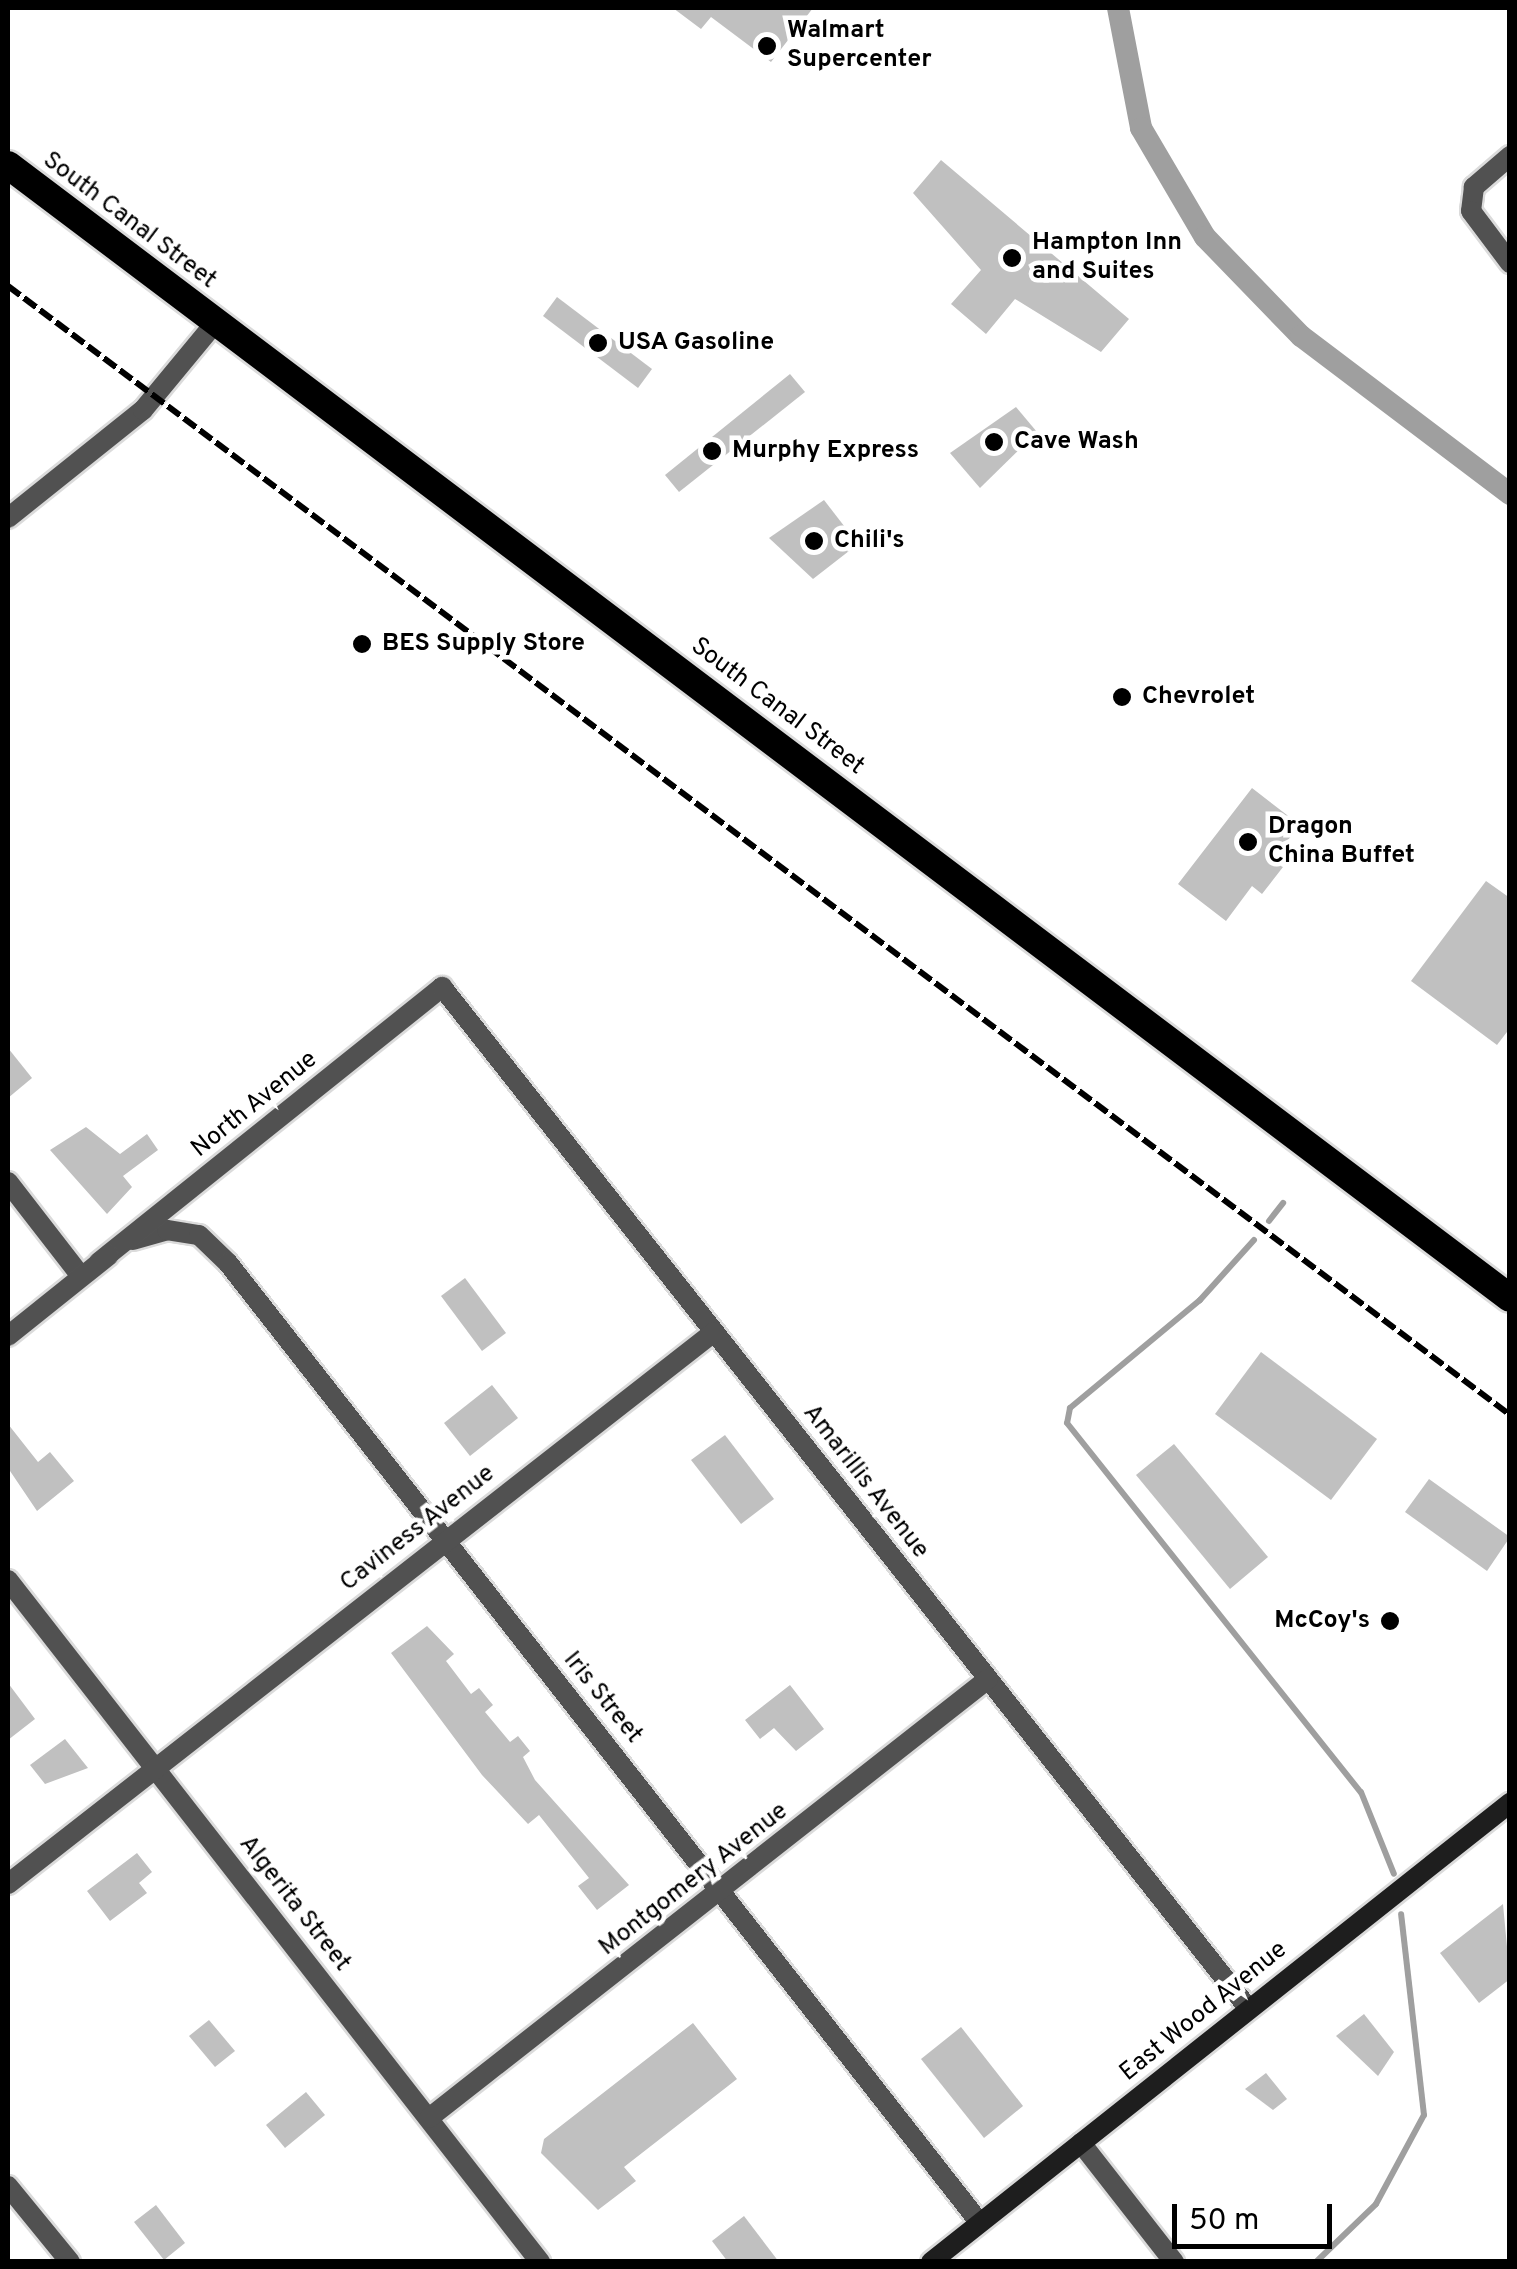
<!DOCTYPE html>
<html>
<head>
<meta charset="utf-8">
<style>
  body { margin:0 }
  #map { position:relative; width:1517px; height:2269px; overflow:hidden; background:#fff; font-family:Overpass,sans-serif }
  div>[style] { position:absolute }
  .stream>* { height:6px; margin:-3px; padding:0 3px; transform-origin:3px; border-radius:3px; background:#9f9f9f }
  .canal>* { height:22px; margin:-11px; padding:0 11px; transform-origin:11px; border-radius:11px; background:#9f9f9f }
  .building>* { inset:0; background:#c0c0c0 }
  .roads { filter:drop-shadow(2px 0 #dbdbdb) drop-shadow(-2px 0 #dbdbdb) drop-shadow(0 2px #dbdbdb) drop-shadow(0 -2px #dbdbdb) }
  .minor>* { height:20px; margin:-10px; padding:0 10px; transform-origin:10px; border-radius:10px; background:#515151 }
  .tertiary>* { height:20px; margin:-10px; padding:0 10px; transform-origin:10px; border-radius:10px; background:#515151 }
  .secondary>* { height:20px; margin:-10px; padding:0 10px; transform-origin:10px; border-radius:10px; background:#1e1e1e }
  .trunk>* { height:28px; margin:-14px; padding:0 14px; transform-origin:14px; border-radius:14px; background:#000 }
  .rail>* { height:6px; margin-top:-3px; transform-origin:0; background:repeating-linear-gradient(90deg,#000 0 15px,transparent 0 20px) }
  .dots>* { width:28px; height:28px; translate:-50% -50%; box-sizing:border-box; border:5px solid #fff; border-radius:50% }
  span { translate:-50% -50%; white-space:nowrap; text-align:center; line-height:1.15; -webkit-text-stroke:9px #fff; paint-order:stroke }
  .poi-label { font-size:25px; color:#000; font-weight:700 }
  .left { translate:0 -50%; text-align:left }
  .right { translate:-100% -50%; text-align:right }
  .street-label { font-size:25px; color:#000 }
  .frame { position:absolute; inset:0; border:10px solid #000; pointer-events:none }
  .scale { position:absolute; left:1172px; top:2204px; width:160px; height:45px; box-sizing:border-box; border:5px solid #000; border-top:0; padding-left:12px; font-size:30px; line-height:35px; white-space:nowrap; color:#000; -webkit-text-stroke:8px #fff; paint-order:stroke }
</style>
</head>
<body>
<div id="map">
  <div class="stream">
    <div style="left:1269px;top:1221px;width:23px;rotate:-52deg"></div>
    <div style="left:1254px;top:1240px;width:81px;rotate:132deg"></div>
    <div style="left:1200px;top:1300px;width:169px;rotate:140.3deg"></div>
    <div style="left:1070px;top:1408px;width:15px;rotate:101deg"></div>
    <div style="left:1067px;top:1423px;width:472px;rotate:51.5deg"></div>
    <div style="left:1361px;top:1792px;width:88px;rotate:68.1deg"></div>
    <div style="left:1316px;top:2262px;width:83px;rotate:-44deg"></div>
    <div style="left:1376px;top:2204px;width:101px;rotate:-61.7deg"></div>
    <div style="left:1424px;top:2115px;width:202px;rotate:-96.5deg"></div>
  </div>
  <div class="canal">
    <div style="left:1118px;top:8px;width:122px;rotate:79.1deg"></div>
    <div style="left:1141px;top:128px;width:126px;rotate:59.6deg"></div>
    <div style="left:1205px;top:237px;width:138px;rotate:45.9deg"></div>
    <div style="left:1301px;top:336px;width:262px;rotate:37.1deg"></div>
  </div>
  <div class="building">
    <div style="clip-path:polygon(673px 8px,813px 8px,771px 62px,711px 17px,701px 29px)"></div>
    <div style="clip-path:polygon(941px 160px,1129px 319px,1101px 352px,1015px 299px,986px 334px,951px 304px,981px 270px,913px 193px)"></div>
    <div style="clip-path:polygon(557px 297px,652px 369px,638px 388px,543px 316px)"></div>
    <div style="clip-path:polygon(790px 374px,805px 392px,679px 492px,665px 475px)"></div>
    <div style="clip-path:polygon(1016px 407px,1037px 432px,980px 488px,950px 453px)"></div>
    <div style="clip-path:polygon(824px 500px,858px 544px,813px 579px,769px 538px)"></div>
    <div style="clip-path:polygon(1252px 788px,1300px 825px,1273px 859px,1283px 867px,1262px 894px,1252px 886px,1226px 921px,1178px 884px)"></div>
    <div style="clip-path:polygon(1486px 881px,1510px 898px,1510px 1028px,1497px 1045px,1411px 981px)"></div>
    <div style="clip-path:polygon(8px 1048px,32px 1078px,8px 1098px)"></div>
    <div style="clip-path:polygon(86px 1127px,120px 1154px,147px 1134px,158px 1150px,123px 1176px,132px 1187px,107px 1214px,50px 1150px)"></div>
    <div style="clip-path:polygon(465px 1278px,506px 1333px,482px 1351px,441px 1296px)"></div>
    <div style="clip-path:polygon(1261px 1352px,1377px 1439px,1331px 1500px,1215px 1414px)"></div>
    <div style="clip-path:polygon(492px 1385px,518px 1418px,470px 1456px,444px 1423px)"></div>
    <div style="clip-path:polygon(8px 1424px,38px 1462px,50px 1452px,74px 1481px,37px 1511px,8px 1468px)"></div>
    <div style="clip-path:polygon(725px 1435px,774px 1499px,741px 1524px,691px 1460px)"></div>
    <div style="clip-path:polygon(1174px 1444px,1268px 1557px,1230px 1589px,1136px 1475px)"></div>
    <div style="clip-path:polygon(1429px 1479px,1510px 1537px,1487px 1571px,1405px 1512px)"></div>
    <div style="clip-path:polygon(427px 1626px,454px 1654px,446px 1661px,471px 1694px,479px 1688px,493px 1705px,485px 1712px,510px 1742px,518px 1736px,530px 1751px,523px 1757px,535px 1780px,629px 1885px,597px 1910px,578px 1886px,589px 1878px,539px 1815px,528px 1824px,482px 1775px,391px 1653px)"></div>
    <div style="clip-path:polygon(8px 1683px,35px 1719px,8px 1740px)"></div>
    <div style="clip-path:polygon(790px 1685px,824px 1729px,796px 1751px,774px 1728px,760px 1739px,745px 1720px)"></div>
    <div style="clip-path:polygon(65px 1739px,88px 1768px,45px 1784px,30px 1765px)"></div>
    <div style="clip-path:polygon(137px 1853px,152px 1872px,139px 1883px,147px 1893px,110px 1921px,87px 1891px)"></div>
    <div style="clip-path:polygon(1503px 1904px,1510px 1979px,1479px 2003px,1440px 1953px)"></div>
    <div style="clip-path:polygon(1364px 2014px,1394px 2052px,1378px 2076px,1336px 2036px)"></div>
    <div style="clip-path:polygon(209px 2020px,235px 2051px,215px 2067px,189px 2036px)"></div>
    <div style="clip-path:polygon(693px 2023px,737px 2079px,624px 2167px,636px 2181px,598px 2210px,541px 2153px,544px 2139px)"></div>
    <div style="clip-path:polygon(961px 2027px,1023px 2106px,984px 2138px,921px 2059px)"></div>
    <div style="clip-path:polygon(1266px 2073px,1287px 2099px,1273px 2110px,1245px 2089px)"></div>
    <div style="clip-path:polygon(306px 2092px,325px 2115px,285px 2148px,266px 2125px)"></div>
    <div style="clip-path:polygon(156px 2205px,185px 2243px,164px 2260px,134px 2222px)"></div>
    <div style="clip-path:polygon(744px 2216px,779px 2262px,728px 2262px,712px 2241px)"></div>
  </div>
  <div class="roads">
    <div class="minor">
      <div style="left:1510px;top:156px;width:48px;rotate:139.3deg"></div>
      <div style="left:1474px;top:187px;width:24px;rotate:97deg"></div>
      <div style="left:1471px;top:211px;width:65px;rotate:53.1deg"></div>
      <div style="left:8px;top:1182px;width:119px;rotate:52.2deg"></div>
      <div style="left:133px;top:1240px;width:35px;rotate:-16deg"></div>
      <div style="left:167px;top:1230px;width:32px;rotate:9deg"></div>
      <div style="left:199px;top:1235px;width:40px;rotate:44deg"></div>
      <div style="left:228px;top:1263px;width:1219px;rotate:51.93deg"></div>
      <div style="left:99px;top:1262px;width:440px;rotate:-38.7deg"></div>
      <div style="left:442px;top:987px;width:1301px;rotate:51.71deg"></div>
      <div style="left:8px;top:1336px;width:129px;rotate:-38.7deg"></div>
      <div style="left:8px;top:1580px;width:865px;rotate:52.04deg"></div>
      <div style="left:8px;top:1884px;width:896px;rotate:-38.02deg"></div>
      <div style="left:429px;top:2118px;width:711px;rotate:-38.14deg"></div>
      <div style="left:1081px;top:2143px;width:151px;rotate:52deg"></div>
      <div style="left:8px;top:2186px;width:98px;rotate:50.8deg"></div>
    </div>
    <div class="tertiary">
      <div style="left:8px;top:518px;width:173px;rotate:-38.7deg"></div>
      <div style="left:143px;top:410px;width:113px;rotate:-50.4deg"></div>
    </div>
    <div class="secondary">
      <div style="left:931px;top:2262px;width:739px;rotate:-38.41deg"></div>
    </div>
    <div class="trunk">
      <div style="left:8px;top:165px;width:1881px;rotate:37.03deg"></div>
    </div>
  </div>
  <div class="rail">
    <div style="left:8px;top:286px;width:1879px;rotate:36.93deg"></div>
  </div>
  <div class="dots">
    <div style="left:767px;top:46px;background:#000"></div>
    <div style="left:1012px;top:258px;background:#000"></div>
    <div style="left:598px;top:343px;background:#000"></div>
    <div style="left:994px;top:442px;background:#000"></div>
    <div style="left:712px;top:451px;background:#000"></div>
    <div style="left:814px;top:541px;background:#000"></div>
    <div style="left:362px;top:644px;background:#000"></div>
    <div style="left:1122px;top:697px;background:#000"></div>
    <div style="left:1248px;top:842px;background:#000"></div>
    <div style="left:1390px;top:1621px;background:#000"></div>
  </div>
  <div class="poi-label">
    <span class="left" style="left:787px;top:46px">Walmart<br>Supercenter</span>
    <span class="left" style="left:1032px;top:258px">Hampton Inn<br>and Suites</span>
    <span class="left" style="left:618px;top:343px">USA Gasoline</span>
    <span class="left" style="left:1014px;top:442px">Cave Wash</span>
    <span class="left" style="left:732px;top:451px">Murphy Express</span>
    <span class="left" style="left:834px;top:541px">Chili's</span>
    <span class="left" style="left:382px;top:644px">BES Supply Store</span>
    <span class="left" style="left:1142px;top:697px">Chevrolet</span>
    <span class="left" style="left:1268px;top:842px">Dragon<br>China Buffet</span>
    <span class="right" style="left:1370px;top:1621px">McCoy's</span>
  </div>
  <div class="street-label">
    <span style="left:129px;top:221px;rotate:37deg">South Canal Street</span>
    <span style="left:777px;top:707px;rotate:37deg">South Canal Street</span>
    <span style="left:255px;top:1105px;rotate:-39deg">North Avenue</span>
    <span style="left:865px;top:1482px;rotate:52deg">Amarillis Avenue</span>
    <span style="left:418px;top:1529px;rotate:-38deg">Caviness Avenue</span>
    <span style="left:602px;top:1698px;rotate:51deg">Iris Street</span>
    <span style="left:694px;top:1880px;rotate:-38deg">Montgomery Avenue</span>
    <span style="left:294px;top:1904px;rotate:52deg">Algerita Street</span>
    <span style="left:1204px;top:2012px;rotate:-39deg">East Wood Avenue</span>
  </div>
  <div class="frame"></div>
  <div class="scale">50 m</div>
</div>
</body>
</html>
